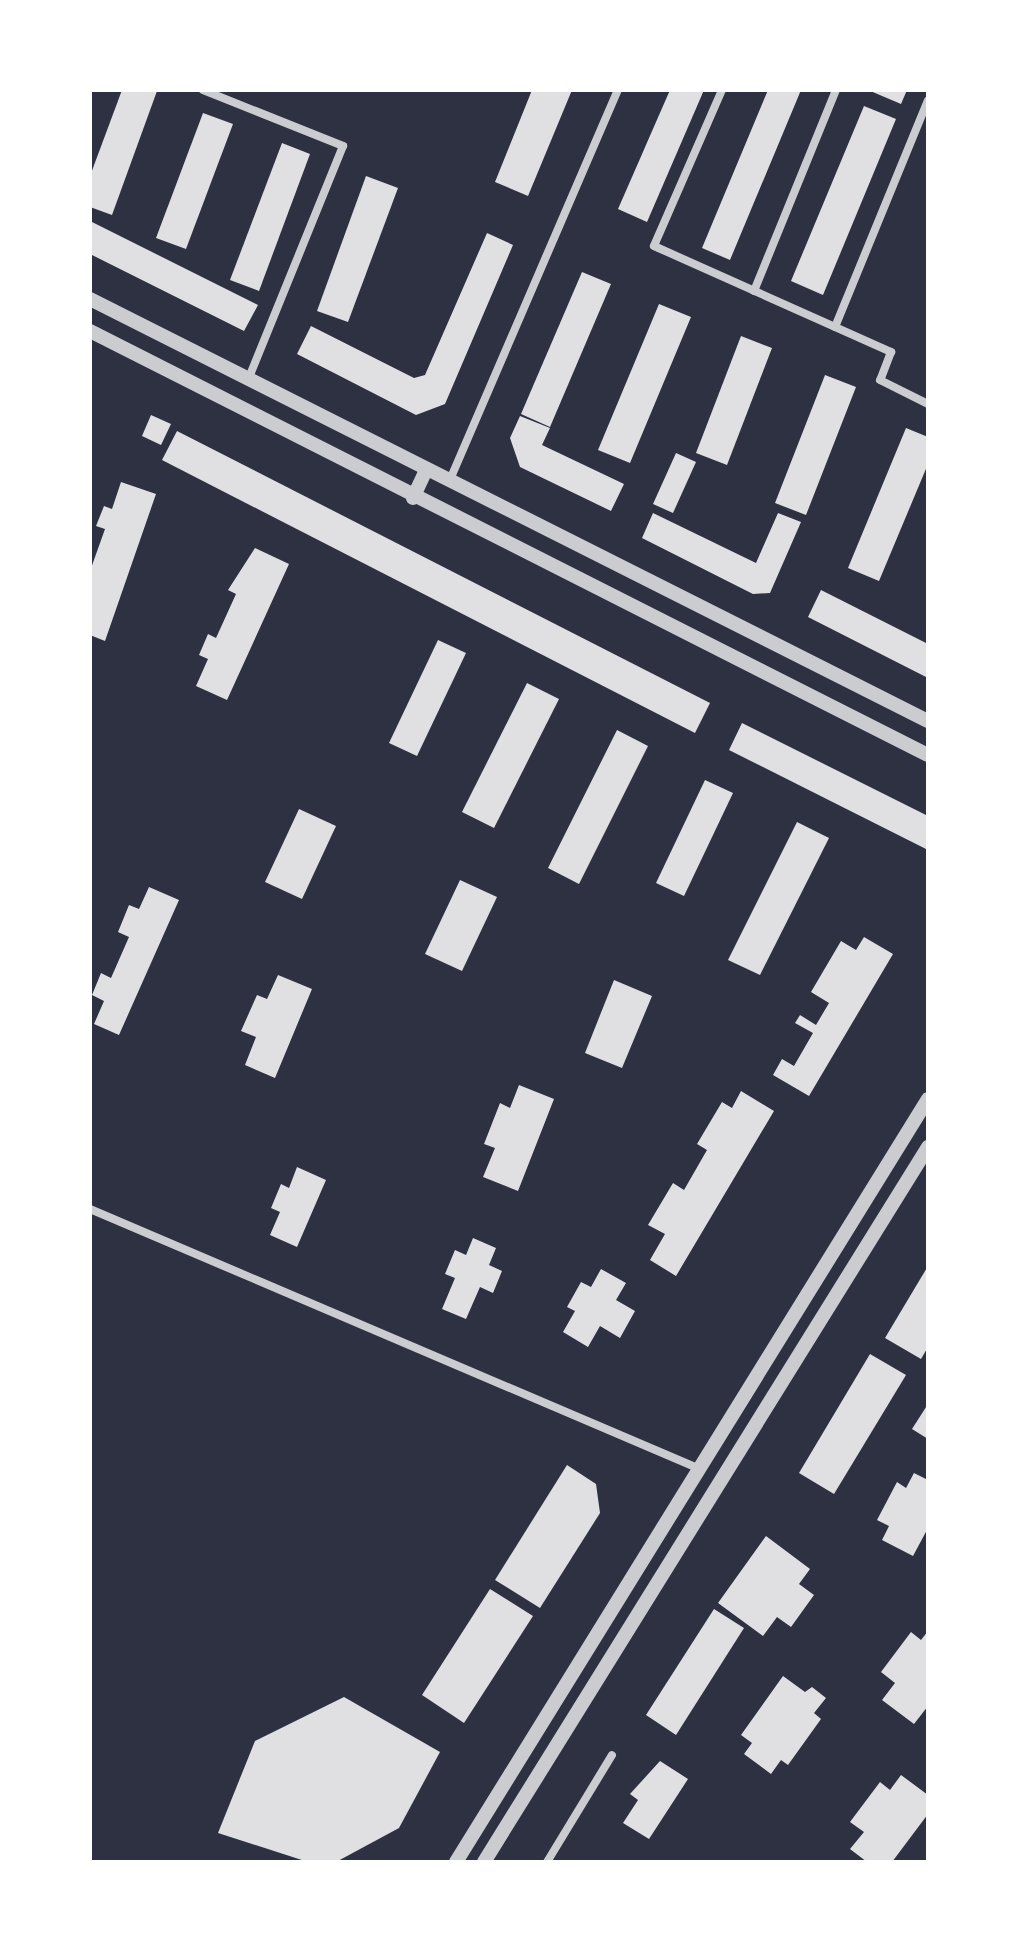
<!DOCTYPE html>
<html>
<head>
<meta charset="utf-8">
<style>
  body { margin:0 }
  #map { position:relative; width:1018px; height:1952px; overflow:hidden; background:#2d3142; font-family:Mulish,sans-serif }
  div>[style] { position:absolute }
  .building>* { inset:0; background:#e0e0e3 }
  .minor>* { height:8px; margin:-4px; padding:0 4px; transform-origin:4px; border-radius:4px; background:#caccd0 }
  .tertiary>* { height:14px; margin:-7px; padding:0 7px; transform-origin:7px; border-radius:7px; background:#caccd0 }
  span { translate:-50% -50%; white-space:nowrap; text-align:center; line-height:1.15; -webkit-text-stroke:6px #fff; paint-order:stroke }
  .frame { position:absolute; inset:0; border:92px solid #fff; pointer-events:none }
</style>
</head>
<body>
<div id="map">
  <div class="building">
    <div style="clip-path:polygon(122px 90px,157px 91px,112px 215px,90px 207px,90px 176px)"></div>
    <div style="clip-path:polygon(532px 90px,572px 90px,528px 196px,495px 182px)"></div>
    <div style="clip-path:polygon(670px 90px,704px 90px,647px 222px,618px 209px)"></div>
    <div style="clip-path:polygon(768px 90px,801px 90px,730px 260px,702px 248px)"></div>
    <div style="clip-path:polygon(868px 90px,907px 90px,901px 104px)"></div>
    <div style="clip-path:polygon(864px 106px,896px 119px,823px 295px,791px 281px)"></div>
    <div style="clip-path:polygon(203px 113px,233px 124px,186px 249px,156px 238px)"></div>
    <div style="clip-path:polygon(282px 143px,310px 154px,259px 291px,230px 280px)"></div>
    <div style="clip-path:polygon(366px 176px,398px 188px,348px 322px,317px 311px)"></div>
    <div style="clip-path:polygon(90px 221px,258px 305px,244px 331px,90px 254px)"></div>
    <div style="clip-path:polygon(487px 233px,513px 245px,445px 404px,416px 415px,297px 354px,311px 326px,414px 378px,425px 375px)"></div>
    <div style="clip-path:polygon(582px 272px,611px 284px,550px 427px,521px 414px)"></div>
    <div style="clip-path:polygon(659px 304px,691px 317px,630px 463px,598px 450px)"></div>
    <div style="clip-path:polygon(741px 336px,772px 348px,727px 465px,696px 453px)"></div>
    <div style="clip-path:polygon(825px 375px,856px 387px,806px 515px,775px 503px)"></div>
    <div style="clip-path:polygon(151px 415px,171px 424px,161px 445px,142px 436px)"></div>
    <div style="clip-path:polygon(520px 416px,550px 428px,542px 445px,624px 484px,611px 511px,520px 467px,510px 438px)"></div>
    <div style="clip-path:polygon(906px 428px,928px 437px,928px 464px,879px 581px,848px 568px)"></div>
    <div style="clip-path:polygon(177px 431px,710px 703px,695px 733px,162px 460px)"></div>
    <div style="clip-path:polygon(676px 453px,696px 462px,673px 513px,653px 504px)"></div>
    <div style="clip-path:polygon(121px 482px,156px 494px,105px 641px,90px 635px,90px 571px,105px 529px,96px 526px,104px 506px,112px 509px)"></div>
    <div style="clip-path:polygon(653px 513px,756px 563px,778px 513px,801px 522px,770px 593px,753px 594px,642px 538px)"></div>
    <div style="clip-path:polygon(255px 548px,289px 564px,227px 700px,196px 686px,208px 659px,199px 655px,208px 634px,216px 638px,236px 594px,228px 590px)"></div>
    <div style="clip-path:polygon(821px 590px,928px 644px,928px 678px,808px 617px)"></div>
    <div style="clip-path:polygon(438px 640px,466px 653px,417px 756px,389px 743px)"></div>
    <div style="clip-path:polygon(527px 683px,559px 699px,494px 828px,462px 812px)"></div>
    <div style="clip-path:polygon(742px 723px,928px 816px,928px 850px,729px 750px)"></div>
    <div style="clip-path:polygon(617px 730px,648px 746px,579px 884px,548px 868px)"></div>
    <div style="clip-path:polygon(705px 780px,733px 793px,684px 896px,656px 883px)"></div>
    <div style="clip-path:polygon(299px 809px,336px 826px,302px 899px,265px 882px)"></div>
    <div style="clip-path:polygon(797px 822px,829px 838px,760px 975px,728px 960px)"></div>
    <div style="clip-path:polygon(460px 880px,497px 897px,462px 971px,425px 954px)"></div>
    <div style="clip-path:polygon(149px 887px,179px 900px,119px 1035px,94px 1024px,104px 1001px,92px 995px,101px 973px,111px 978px,129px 937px,118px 932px,129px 905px,139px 909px)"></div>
    <div style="clip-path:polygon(864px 937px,893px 954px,809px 1096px,773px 1075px,782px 1059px,794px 1066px,813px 1033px,795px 1023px,800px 1015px,816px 1025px,829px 1003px,811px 992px,841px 941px,856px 950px)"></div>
    <div style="clip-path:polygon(278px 975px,312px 989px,275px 1078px,245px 1065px,256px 1037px,241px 1031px,257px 995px,267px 999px)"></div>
    <div style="clip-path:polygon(614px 980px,652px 996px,622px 1068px,585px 1053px)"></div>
    <div style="clip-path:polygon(519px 1085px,554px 1099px,518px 1191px,483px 1177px,495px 1148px,484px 1144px,500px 1103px,510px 1108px)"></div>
    <div style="clip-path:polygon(741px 1091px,774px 1111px,676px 1276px,650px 1260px,665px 1234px,648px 1225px,673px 1183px,684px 1190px,707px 1150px,697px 1144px,722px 1102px,732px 1108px)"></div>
    <div style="clip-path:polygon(297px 1167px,326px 1180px,297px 1247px,270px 1235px,280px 1212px,271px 1208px,281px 1184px,289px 1188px)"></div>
    <div style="clip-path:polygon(473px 1238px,496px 1248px,489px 1265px,502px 1271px,493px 1293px,480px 1287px,466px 1319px,442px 1309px,455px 1278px,445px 1274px,455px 1250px,466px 1255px)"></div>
    <div style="clip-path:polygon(928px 1266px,928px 1347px,921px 1359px,885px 1338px)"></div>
    <div style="clip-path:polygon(601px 1269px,626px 1283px,616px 1300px,635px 1311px,620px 1338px,600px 1326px,588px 1347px,563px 1332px,575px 1311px,567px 1307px,581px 1282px,591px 1287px)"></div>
    <div style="clip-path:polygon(870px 1354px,906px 1375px,834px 1494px,799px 1473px)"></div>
    <div style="clip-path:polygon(928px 1404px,928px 1439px,912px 1429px)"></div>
    <div style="clip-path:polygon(567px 1465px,596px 1484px,600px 1513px,540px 1608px,495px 1580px)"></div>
    <div style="clip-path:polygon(914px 1473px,928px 1480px,928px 1528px,913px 1556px,882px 1540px,889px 1526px,877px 1520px,897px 1482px,906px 1488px)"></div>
    <div style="clip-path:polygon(766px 1536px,810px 1569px,799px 1584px,814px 1595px,791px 1627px,777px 1617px,763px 1636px,718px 1603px)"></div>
    <div style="clip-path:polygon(490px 1589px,533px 1616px,464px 1723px,422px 1695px)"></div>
    <div style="clip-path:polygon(714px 1609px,744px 1628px,676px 1735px,646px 1715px)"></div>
    <div style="clip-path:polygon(928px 1631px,928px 1706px,914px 1724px,882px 1700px,895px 1683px,881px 1672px,911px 1632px,921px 1640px)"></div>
    <div style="clip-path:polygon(783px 1676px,805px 1692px,812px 1687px,826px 1698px,814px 1713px,821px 1719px,788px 1765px,781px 1760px,771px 1774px,744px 1754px,752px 1743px,741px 1735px)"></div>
    <div style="clip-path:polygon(344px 1697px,440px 1752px,399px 1828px,336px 1862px,308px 1862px,218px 1833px,255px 1741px)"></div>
    <div style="clip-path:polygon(660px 1761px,688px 1779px,649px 1839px,623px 1823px,638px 1800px,630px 1794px)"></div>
    <div style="clip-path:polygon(901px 1775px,928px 1795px,928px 1814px,892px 1862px,867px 1862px,850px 1849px,864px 1832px,850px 1822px,880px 1782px,890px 1790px)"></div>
  </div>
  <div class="minor">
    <div style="left:203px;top:90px;width:151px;rotate:21.8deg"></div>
    <div style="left:343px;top:146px;width:249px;rotate:112.1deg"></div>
    <div style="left:722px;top:90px;width:170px;rotate:113.6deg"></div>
    <div style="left:654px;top:246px;width:260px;rotate:24.1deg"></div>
    <div style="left:891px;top:352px;width:30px;rotate:111deg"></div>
    <div style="left:880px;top:380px;width:54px;rotate:26.6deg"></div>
    <div style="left:754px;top:291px;width:217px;rotate:-67.8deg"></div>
    <div style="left:835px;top:327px;width:245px;rotate:-67.7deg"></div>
    <div style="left:449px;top:482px;width:427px;rotate:-66.7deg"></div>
    <div style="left:90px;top:1209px;width:663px;rotate:23.09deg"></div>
    <div style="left:547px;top:1862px;width:125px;rotate:-58.7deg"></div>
  </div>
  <div class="tertiary">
    <div style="left:90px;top:299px;width:938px;rotate:26.73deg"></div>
    <div style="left:90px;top:331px;width:939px;rotate:26.84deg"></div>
    <div style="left:413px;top:498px;width:31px;rotate:-65deg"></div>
    <div style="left:456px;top:1862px;width:897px;rotate:-58.26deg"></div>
    <div style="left:484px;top:1862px;width:842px;rotate:-58.16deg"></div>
  </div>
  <div class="frame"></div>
</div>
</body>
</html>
